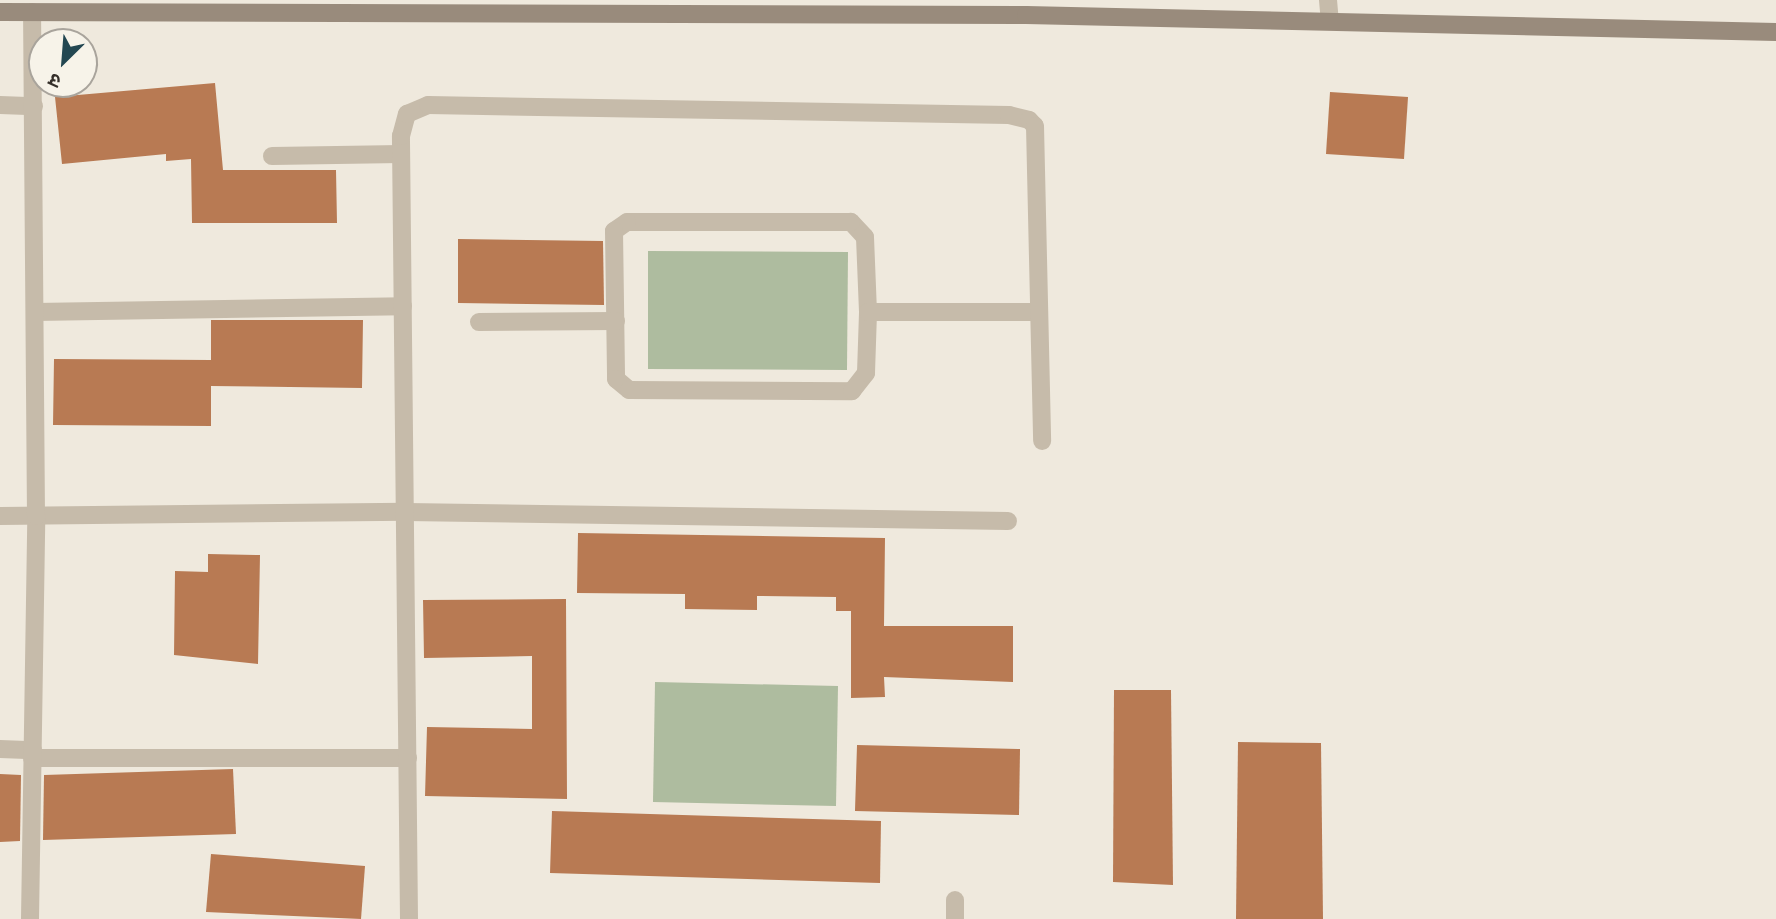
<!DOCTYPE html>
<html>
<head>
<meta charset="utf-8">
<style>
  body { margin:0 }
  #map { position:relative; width:1776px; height:919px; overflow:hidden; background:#efe9dd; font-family:"Fira Sans","Noto Sans Devanagari",sans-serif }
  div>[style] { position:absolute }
  .green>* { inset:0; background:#aebc9f }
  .building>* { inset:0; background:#b87a53 }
  .lane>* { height:18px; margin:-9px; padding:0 9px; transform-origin:9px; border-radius:9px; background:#c6bbaa }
  .street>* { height:18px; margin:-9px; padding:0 9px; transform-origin:9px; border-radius:9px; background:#c6bbaa }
  .secondary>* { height:18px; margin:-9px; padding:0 9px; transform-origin:9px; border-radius:9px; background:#998b7c }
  span { translate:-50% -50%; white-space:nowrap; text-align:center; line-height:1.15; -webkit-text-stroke:7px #f7f3e9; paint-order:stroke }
  .north { position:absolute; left:28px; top:28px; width:70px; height:70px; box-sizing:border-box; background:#f7f3e9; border:2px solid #a9a49c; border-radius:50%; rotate:205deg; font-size:19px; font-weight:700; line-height:28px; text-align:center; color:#342e29 }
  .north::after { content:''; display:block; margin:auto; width:24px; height:32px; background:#234751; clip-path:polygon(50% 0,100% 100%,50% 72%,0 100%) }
</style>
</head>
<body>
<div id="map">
  <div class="green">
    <div style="clip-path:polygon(648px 251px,848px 252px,847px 370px,648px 369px)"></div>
    <div style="clip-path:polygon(655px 682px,838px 686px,836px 806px,653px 802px)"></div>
  </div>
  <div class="building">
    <div style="clip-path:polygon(215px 83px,223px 170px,336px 170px,337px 223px,192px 223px,191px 159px,166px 161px,166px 154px,62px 164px,55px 97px)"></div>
    <div style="clip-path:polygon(1330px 92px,1408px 97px,1404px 159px,1326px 154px)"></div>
    <div style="clip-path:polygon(458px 239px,603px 241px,604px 305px,458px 303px)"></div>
    <div style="clip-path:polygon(211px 320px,363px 320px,362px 388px,211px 386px,211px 426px,53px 425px,54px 359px,211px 360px)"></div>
    <div style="clip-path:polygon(578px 533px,885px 538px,884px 626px,1013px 626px,1013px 682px,884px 677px,885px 697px,851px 698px,851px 611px,836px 611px,836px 597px,757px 596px,757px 610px,685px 609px,685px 594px,577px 593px)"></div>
    <div style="clip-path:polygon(208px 554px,260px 555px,258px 664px,174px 655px,175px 571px,208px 572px)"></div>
    <div style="clip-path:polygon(566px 599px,567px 799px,425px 796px,427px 727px,532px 729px,532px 656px,424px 658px,423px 600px)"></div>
    <div style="clip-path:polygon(1114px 690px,1171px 690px,1173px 885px,1113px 882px)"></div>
    <div style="clip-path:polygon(1238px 742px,1321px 743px,1323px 919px,1236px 919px)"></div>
    <div style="clip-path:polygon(857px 745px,1020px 749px,1019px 815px,855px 811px)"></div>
    <div style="clip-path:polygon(233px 769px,236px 834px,43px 840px,44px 775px)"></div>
    <div style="clip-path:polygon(0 774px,21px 775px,20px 841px,0 842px)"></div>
    <div style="clip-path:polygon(552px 811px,881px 821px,880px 883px,550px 873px)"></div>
    <div style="clip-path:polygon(211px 854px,365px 866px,361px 919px,206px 912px)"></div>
  </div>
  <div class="lane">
    <div style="left:1328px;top:0;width:21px;rotate:85deg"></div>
  </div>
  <div class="street">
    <div style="left:0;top:105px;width:34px;rotate:2deg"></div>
    <div style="left:272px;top:156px;width:129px;rotate:-0.9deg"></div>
    <div style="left:35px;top:312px;width:368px;rotate:-0.9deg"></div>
    <div style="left:868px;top:312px;width:75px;rotate:-92.3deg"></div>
    <div style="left:865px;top:237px;width:21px;rotate:-133deg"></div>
    <div style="left:851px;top:222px;width:224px;rotate:180deg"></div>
    <div style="left:627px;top:222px;width:16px;rotate:145deg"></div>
    <div style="left:614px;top:231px;width:148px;rotate:89.2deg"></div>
    <div style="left:616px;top:379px;width:17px;rotate:40deg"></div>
    <div style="left:629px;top:390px;width:223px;rotate:0.3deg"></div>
    <div style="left:852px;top:391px;width:23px;rotate:-52deg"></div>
    <div style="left:866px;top:373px;width:61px;rotate:-88.1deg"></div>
    <div style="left:868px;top:312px;width:171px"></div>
    <div style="left:479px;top:322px;width:137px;rotate:-0.4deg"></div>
    <div style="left:0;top:516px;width:406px;rotate:-0.6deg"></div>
    <div style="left:406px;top:512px;width:602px;rotate:0.86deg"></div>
    <div style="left:0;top:749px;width:33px;rotate:2deg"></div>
    <div style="left:32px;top:758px;width:376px"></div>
    <div style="left:955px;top:900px;width:19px;rotate:90deg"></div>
    <div style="left:30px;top:919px;width:403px;rotate:-89.1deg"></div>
    <div style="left:36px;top:516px;width:504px;rotate:-90.45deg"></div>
    <div style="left:409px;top:919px;width:783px;rotate:-90.59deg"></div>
    <div style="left:401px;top:136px;width:23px;rotate:-75deg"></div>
    <div style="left:407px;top:114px;width:23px;rotate:-23deg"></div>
    <div style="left:428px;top:105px;width:581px;rotate:0.99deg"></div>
    <div style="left:1009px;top:115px;width:21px;rotate:14deg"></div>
    <div style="left:1029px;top:120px;width:8px;rotate:45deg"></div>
    <div style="left:1035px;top:126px;width:315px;rotate:88.7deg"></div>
  </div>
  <div class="secondary">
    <div style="left:0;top:12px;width:1026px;rotate:0.17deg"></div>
    <div style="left:1026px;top:15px;width:750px;rotate:1.3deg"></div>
  </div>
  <div class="north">उ</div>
</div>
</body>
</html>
